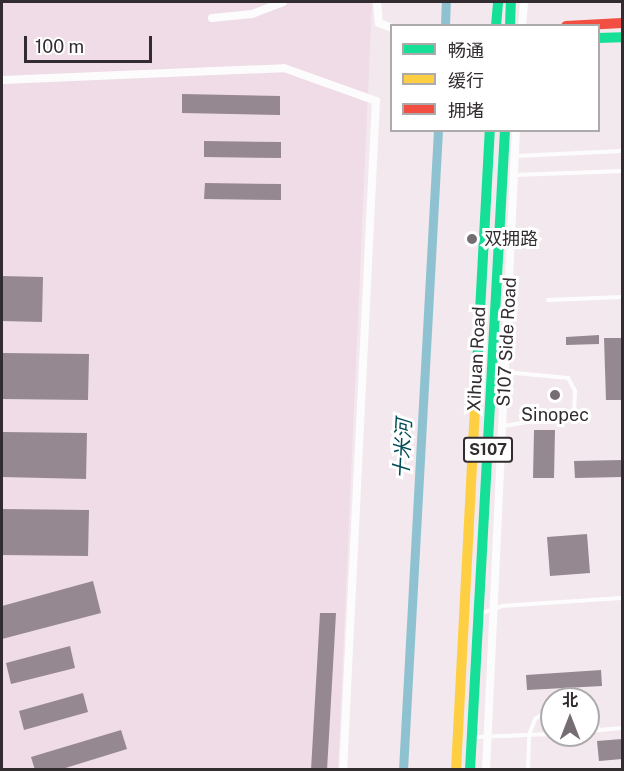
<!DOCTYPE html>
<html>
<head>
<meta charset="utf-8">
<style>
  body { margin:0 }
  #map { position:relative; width:624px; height:771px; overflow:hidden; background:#f2e8ed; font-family:"Public Sans","Noto Sans SC",sans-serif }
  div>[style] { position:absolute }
  .built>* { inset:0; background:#efdce6 }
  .canal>* { height:9px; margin:-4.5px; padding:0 4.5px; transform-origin:4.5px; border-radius:4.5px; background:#8fc2d0 }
  .building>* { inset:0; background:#968890 }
  .lane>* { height:4px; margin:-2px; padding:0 2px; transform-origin:2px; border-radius:2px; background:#fdfcfc }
  .street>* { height:8px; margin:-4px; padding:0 4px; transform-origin:4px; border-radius:4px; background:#fdfcfc }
  .fast>* { height:10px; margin:-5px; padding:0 5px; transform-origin:5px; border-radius:5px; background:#16e098 }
  .slow>* { height:10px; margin:-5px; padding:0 5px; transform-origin:5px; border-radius:5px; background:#ffcf43 }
  .jam>* { height:10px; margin:-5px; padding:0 5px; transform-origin:5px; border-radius:5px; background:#f24e42 }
  .dots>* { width:16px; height:16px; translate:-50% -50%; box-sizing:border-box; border:3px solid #fff; border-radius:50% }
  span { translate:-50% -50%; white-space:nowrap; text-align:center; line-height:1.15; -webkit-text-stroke:6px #fff; paint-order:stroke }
  .shield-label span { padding:2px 4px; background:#fff; border:2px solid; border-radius:4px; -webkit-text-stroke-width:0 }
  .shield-label { font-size:16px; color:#322b2f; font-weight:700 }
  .poi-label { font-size:18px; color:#322b2f }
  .left { translate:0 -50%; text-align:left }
  .street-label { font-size:18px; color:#322b2f }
  .water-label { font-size:20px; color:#004b58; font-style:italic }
  .frame { position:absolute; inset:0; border:3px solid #322b2f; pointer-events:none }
  .legend { position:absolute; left:390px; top:24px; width:210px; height:108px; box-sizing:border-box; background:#fff; border:2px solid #adaaac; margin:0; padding:8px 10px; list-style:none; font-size:18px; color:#322b2f }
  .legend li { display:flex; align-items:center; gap:12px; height:30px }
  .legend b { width:30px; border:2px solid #adaaac }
  .north { position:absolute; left:540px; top:687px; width:60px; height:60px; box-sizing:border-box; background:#fff; border:2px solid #adaaac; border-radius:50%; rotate:0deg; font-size:16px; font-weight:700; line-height:24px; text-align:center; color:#322b2f }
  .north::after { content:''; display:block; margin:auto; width:21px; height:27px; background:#756d72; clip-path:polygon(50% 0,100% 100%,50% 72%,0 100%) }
  .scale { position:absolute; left:24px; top:36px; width:128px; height:27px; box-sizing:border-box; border:3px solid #322b2f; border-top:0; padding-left:8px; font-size:18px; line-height:21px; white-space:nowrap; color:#322b2f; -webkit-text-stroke:4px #fff; paint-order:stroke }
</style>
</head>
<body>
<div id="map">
  <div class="built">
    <div style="clip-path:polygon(2px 2px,372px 2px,338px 769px,2px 770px)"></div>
  </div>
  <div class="canal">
    <div style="left:445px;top:26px;width:24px;rotate:-88deg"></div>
    <div style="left:403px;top:770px;width:641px;rotate:-86.87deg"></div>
  </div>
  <div class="building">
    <div style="clip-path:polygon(182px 94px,280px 96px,280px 115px,182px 113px)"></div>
    <div style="clip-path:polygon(204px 141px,281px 142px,281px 158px,204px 157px)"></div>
    <div style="clip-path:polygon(205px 183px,281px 184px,281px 200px,204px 199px)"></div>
    <div style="clip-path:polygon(2px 276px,43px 277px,42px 322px,2px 321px)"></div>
    <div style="clip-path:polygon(599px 335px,599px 344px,566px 345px,566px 337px)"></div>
    <div style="clip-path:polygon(604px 338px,622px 338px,622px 400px,606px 400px)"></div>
    <div style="clip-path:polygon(2px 353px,89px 354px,88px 400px,2px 399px)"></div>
    <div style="clip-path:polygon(534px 430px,555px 430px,554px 478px,533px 478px)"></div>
    <div style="clip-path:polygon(2px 432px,87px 433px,86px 479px,2px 477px)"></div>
    <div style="clip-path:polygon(622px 460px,622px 477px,575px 478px,574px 461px)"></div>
    <div style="clip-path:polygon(2px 509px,89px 510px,88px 556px,2px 555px)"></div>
    <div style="clip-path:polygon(587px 534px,590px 573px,550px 576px,547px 537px)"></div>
    <div style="clip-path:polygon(93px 581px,101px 613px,2px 639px,2px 606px)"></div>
    <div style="clip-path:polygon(320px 613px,336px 613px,330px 718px,327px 770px,311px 770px)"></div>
    <div style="clip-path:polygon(70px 646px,75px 668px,11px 684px,6px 663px)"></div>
    <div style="clip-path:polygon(601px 670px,602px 686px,527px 690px,526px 675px)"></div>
    <div style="clip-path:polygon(83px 693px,88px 712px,24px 730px,19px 711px)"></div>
    <div style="clip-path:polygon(121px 730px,127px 749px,59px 770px,35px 770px,31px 757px)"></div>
    <div style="clip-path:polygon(622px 739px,622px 759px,599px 761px,597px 741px)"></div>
  </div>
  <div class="lane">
    <div style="left:516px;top:156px;width:106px;rotate:-2.7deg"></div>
    <div style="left:515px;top:175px;width:107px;rotate:-2.1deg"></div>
    <div style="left:548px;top:300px;width:74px;rotate:-2.3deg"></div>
    <div style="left:503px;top:426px;width:61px;rotate:-9.5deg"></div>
    <div style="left:563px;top:416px;width:12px;rotate:-24deg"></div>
    <div style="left:574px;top:411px;width:20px;rotate:-87deg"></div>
    <div style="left:575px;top:391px;width:15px;rotate:-118deg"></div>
    <div style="left:568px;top:378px;width:63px;rotate:-174.6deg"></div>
    <div style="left:482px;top:613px;width:21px;rotate:-19deg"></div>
    <div style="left:502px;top:606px;width:120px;rotate:-3.8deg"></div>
    <div style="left:588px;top:710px;width:9px;rotate:36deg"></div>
    <div style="left:595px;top:715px;width:15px;rotate:79deg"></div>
    <div style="left:588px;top:731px;width:34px;rotate:-5deg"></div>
    <div style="left:476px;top:737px;width:76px;rotate:-2.3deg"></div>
    <div style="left:528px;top:770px;width:35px;rotate:-88deg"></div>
    <div style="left:529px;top:735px;width:17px;rotate:-69deg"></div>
    <div style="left:535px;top:719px;width:20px;rotate:-33deg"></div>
  </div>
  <div class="street">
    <div style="left:377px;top:2px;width:21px;rotate:85deg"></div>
    <div style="left:379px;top:23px;width:14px;rotate:21deg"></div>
    <div style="left:212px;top:18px;width:40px;rotate:-5.7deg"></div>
    <div style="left:252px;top:14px;width:33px;rotate:-21deg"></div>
    <div style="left:522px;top:26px;width:24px;rotate:-85deg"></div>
    <div style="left:2px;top:80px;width:282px;rotate:-2.4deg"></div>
    <div style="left:284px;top:68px;width:98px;rotate:19.7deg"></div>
    <div style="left:376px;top:101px;width:670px;rotate:92.82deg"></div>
    <div style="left:486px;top:770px;width:641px;rotate:-87.32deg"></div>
  </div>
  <div class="fast">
    <div style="left:496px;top:26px;width:24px;rotate:-85deg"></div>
    <div style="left:510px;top:26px;width:24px;rotate:-88deg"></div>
    <div style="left:598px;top:38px;width:24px;rotate:-2deg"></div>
    <div style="left:476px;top:385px;width:255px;rotate:-86.9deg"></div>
    <div style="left:470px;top:770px;width:641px;rotate:-86.87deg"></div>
  </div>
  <div class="slow">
    <div style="left:456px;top:770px;width:386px;rotate:-87deg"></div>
  </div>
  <div class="jam">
    <div style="left:566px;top:26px;width:56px;rotate:-3.1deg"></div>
  </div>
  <div class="dots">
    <div style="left:472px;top:239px;background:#756d72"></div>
    <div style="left:555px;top:395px;background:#756d72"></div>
  </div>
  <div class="shield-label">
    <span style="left:488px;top:450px">S107</span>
  </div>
  <div class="poi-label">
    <span class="left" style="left:484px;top:239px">双拥路</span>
    <span style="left:555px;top:415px">Sinopec</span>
  </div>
  <div class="street-label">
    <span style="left:507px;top:342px;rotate:-87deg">S107 Side Road</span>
    <span style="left:477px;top:359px;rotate:-87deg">Xihuan Road</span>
  </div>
  <div class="water-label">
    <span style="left:403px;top:449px;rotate:-87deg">十米河</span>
  </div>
  <div class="frame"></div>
  <ul class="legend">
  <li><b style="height:8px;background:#16e098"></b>畅通</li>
  <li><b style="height:8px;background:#ffcf43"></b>缓行</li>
  <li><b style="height:8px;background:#f24e42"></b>拥堵</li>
  </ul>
  <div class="north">北</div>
  <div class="scale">100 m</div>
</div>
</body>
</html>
